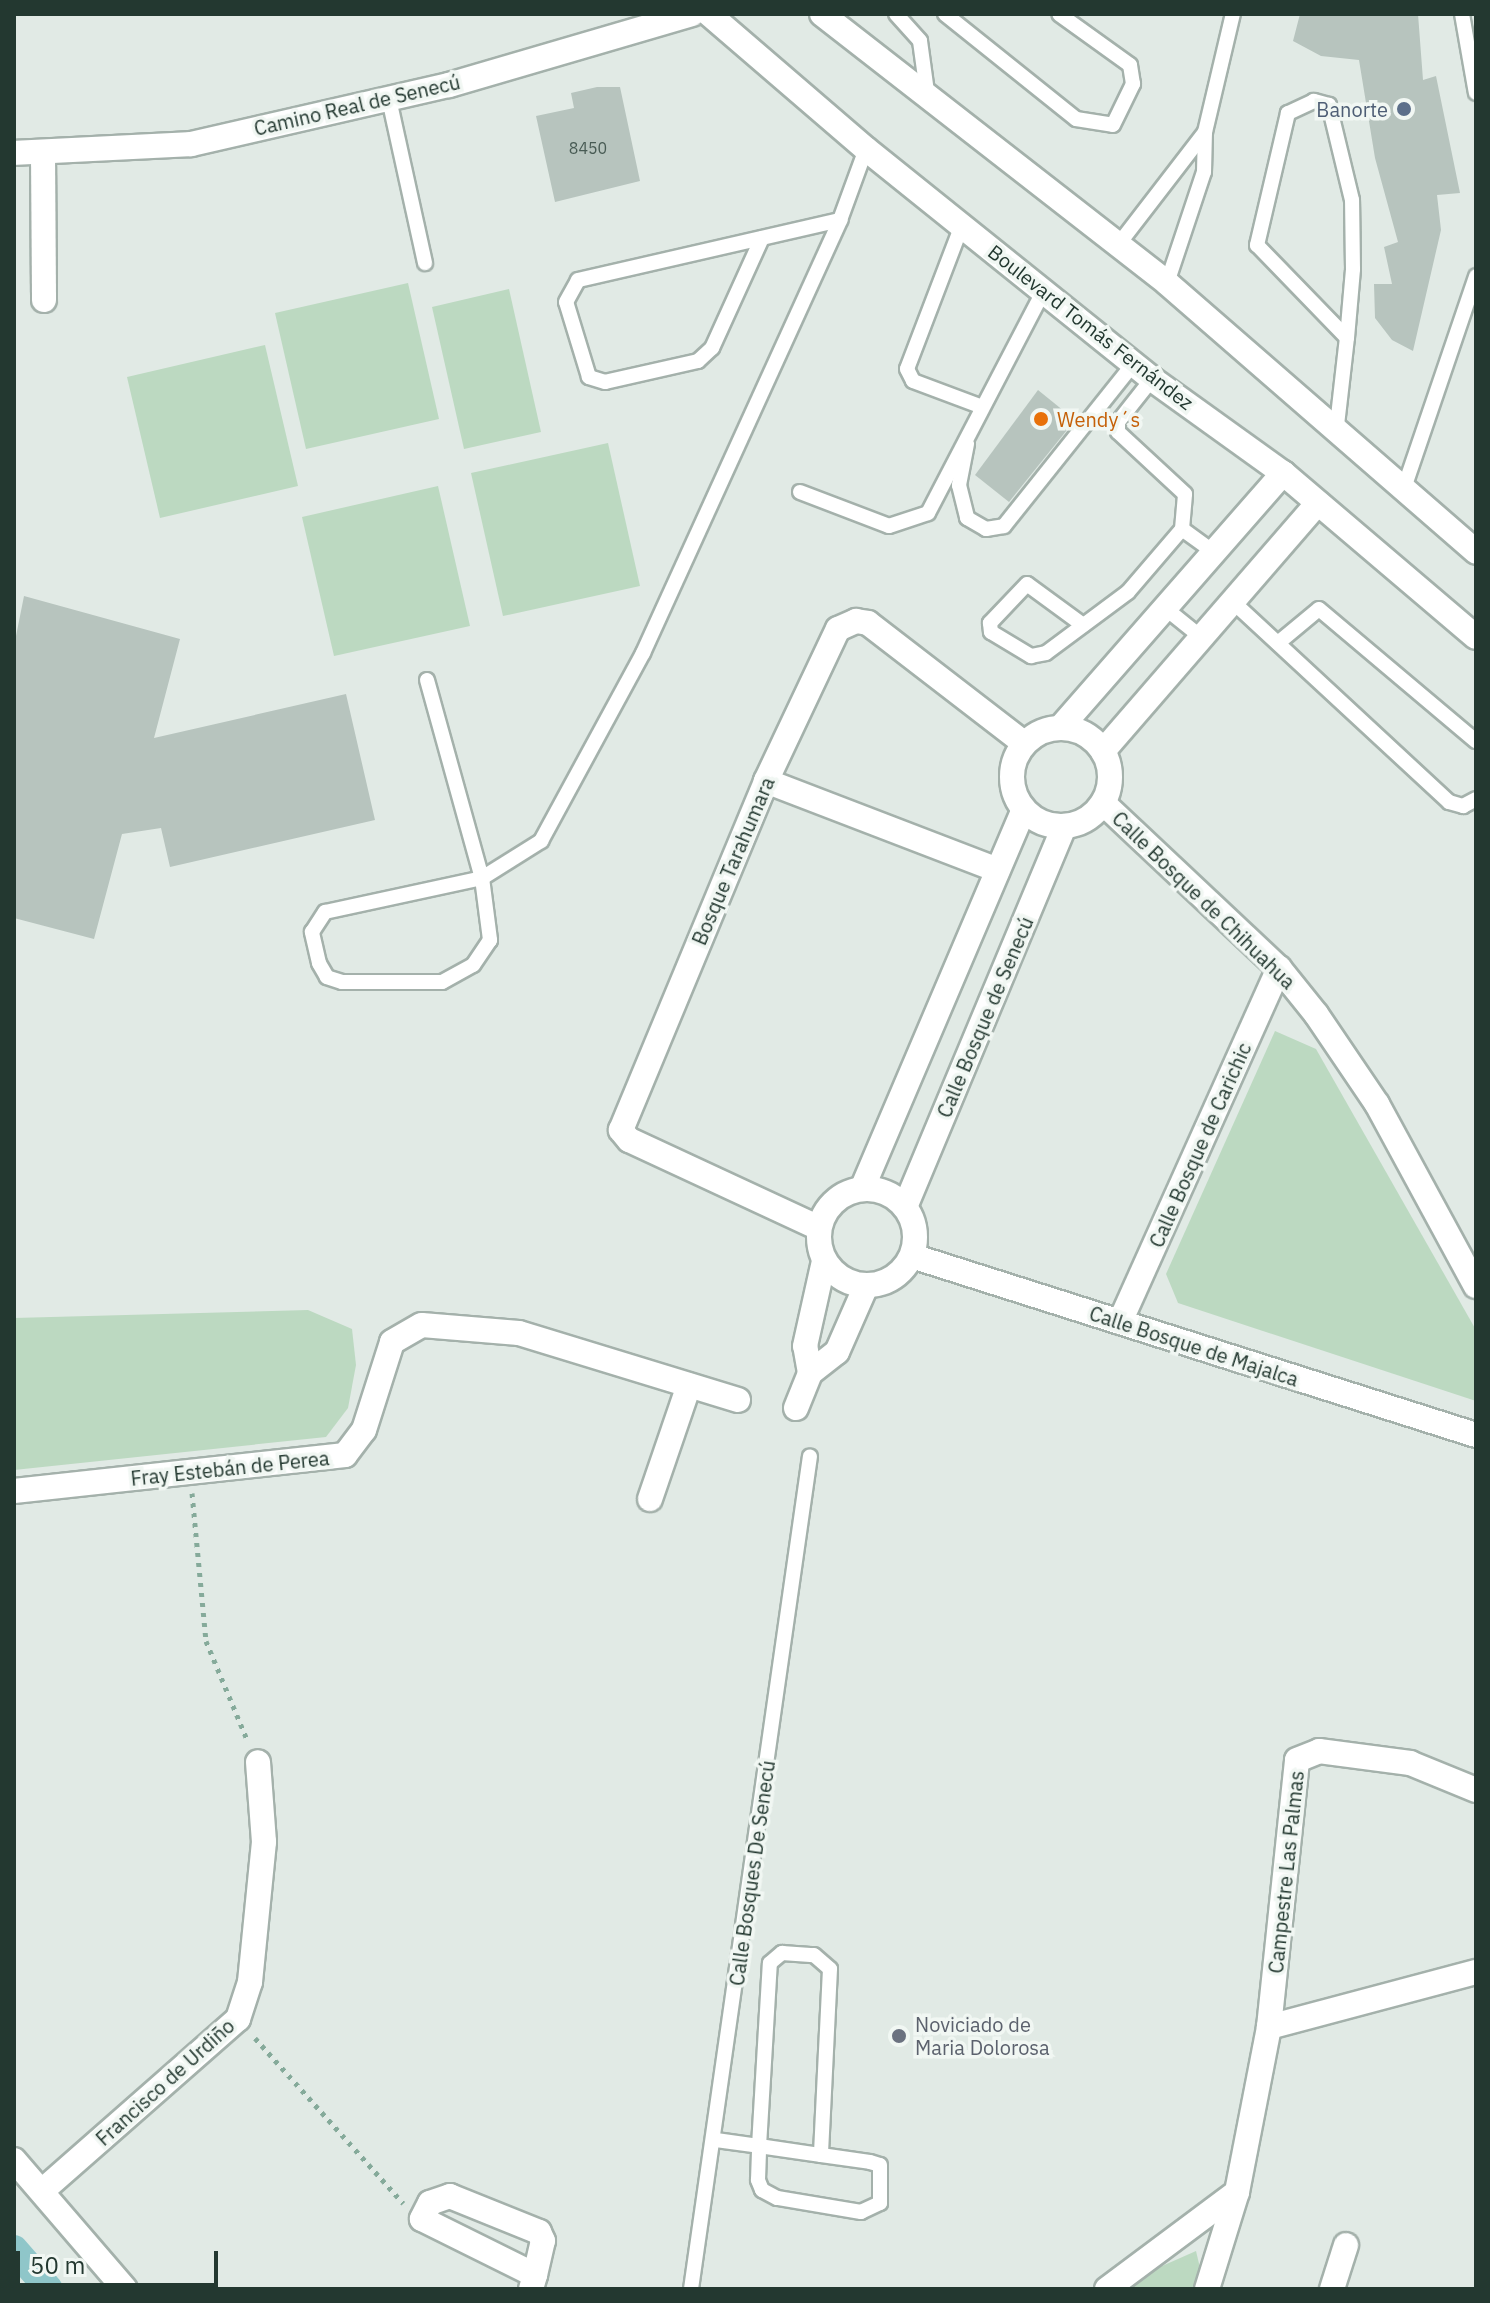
<!DOCTYPE html>
<html>
<head>
<meta charset="utf-8">
<style>
  body { margin:0 }
  #map { position:relative; width:1490px; height:2303px; overflow:hidden; background:#e1eae5; font-family:"IBM Plex Sans",sans-serif }
  div>[style] { position:absolute }
  .green>* { inset:0; background:#bcd9c1 }
  .canal>* { height:28px; margin:-14px; padding:0 14px; transform-origin:14px; border-radius:14px; background:#8fc6c9 }
  .building>* { inset:0; background:#b7c4be }
  .path>* { height:5px; margin-top:-2.5px; transform-origin:0; background:repeating-linear-gradient(90deg,#85aa9a 0 4px,transparent 0 10px) }
  .roads { filter:drop-shadow(2px 0 #a4b1ab) drop-shadow(-2px 0 #a4b1ab) drop-shadow(0 2px #a4b1ab) drop-shadow(0 -2px #a4b1ab) }
  .lane>* { height:14px; margin:-7px; padding:0 7px; transform-origin:7px; border-radius:7px; background:#fff }
  .street>* { height:24px; margin:-12px; padding:0 12px; transform-origin:12px; border-radius:12px; background:#fff }
  .street>.ring { margin:-12px; padding:0; box-sizing:content-box; background:none; border:24px solid #fff; border-radius:50% }
  .secondary>* { height:24px; margin:-12px; padding:0 12px; transform-origin:12px; border-radius:12px; background:#fff }
  .dots>* { width:22px; height:22px; translate:-50% -50%; box-sizing:border-box; border:4px solid #f1f7f3; border-radius:50% }
  span { translate:-50% -50%; white-space:nowrap; text-align:center; line-height:1.15; -webkit-text-stroke:7px #f1f7f3; paint-order:stroke }
  .number-label { font-size:16px; color:#485b54 }
  .number-label span { -webkit-text-stroke-width:0 }
  .street-label { font-size:20px; color:#233830 }
  .service-label { font-size:20px; color:#4e5e75 }
  .right { translate:-100% -50%; text-align:right }
  .food-label { font-size:20px; color:#c56008 }
  .left { translate:0 -50%; text-align:left }
  .worship-label { font-size:20px; color:#5b616d }
  .frame { position:absolute; inset:0; border:16px solid #233830; pointer-events:none }
  .scale { position:absolute; left:16px; top:2251px; width:202px; height:36px; box-sizing:border-box; border:4px solid #233830; border-top:0; padding-left:10px; font-size:24px; line-height:28px; white-space:nowrap; color:#233830; -webkit-text-stroke:6px #f1f7f3; paint-order:stroke }
</style>
</head>
<body>
<div id="map">
  <div class="green">
    <div style="clip-path:polygon(408px 283px,439px 419px,306px 449px,275px 313px)"></div>
    <div style="clip-path:polygon(509px 289px,541px 432px,464px 449px,432px 307px)"></div>
    <div style="clip-path:polygon(265px 345px,298px 486px,160px 518px,127px 377px)"></div>
    <div style="clip-path:polygon(608px 443px,640px 586px,503px 616px,471px 473px)"></div>
    <div style="clip-path:polygon(438px 486px,470px 626px,334px 656px,302px 517px)"></div>
    <div style="clip-path:polygon(1275px 1031px,1316px 1049px,1476px 1330px,1476px 1401px,1178px 1303px,1166px 1274px)"></div>
    <div style="clip-path:polygon(308px 1310px,352px 1329px,356px 1365px,348px 1408px,326px 1437px,14px 1470px,14px 1318px)"></div>
    <div style="clip-path:polygon(1196px 2251px,1201px 2272px,1195px 2289px,1130px 2289px,1153px 2270px)"></div>
  </div>
  <div class="canal">
    <div style="left:14px;top:2249px;width:53px;rotate:48.8deg"></div>
  </div>
  <div class="building">
    <div style="clip-path:polygon(1300px 14px,1418px 14px,1423px 80px,1436px 76px,1460px 193px,1437px 195px,1441px 230px,1413px 351px,1392px 340px,1375px 318px,1374px 284px,1392px 284px,1384px 247px,1398px 242px,1375px 158px,1359px 60px,1321px 56px,1293px 41px)"></div>
    <div style="clip-path:polygon(597px 87px,620px 87px,640px 181px,555px 202px,536px 116px,574px 108px,571px 93px)"></div>
    <div style="clip-path:polygon(1038px 390px,1075px 420px,1009px 502px,975px 475px)"></div>
    <div style="clip-path:polygon(24px 596px,180px 639px,154px 738px,346px 694px,375px 820px,170px 867px,161px 828px,122px 834px,94px 939px,14px 918px,14px 646px)"></div>
  </div>
  <div class="path">
    <div style="left:192px;top:1493px;width:149px;rotate:84.6deg"></div>
    <div style="left:206px;top:1641px;width:109px;rotate:67.4deg"></div>
    <div style="left:255px;top:2038px;width:222px;rotate:48.1deg"></div>
  </div>
  <div class="roads">
    <div class="lane">
      <div style="left:896px;top:14px;width:36px;rotate:48deg"></div>
      <div style="left:920px;top:41px;width:51px;rotate:82.2deg"></div>
      <div style="left:945px;top:14px;width:168px;rotate:38.7deg"></div>
      <div style="left:1076px;top:119px;width:37px;rotate:9deg"></div>
      <div style="left:1113px;top:125px;width:46px;rotate:-64deg"></div>
      <div style="left:1133px;top:84px;width:19px;rotate:-99deg"></div>
      <div style="left:1130px;top:65px;width:87px;rotate:-144.3deg"></div>
      <div style="left:1462px;top:14px;width:80px;rotate:80deg"></div>
      <div style="left:389px;top:99px;width:168px;rotate:77.6deg"></div>
      <div style="left:962px;top:225px;width:154px;rotate:110.9deg"></div>
      <div style="left:907px;top:369px;width:13px;rotate:63deg"></div>
      <div style="left:913px;top:381px;width:72px;rotate:20.5deg"></div>
      <div style="left:762px;top:238px;width:121px;rotate:114.4deg"></div>
      <div style="left:712px;top:348px;width:19px;rotate:137deg"></div>
      <div style="left:698px;top:361px;width:95px;rotate:167.3deg"></div>
      <div style="left:605px;top:382px;width:17px;rotate:-163deg"></div>
      <div style="left:589px;top:377px;width:78px;rotate:-107deg"></div>
      <div style="left:566px;top:302px;width:25px;rotate:-61deg"></div>
      <div style="left:578px;top:280px;width:269px;rotate:-12.9deg"></div>
      <div style="left:1118px;top:245px;width:143px;rotate:-52.4deg"></div>
      <div style="left:1167px;top:283px;width:117px;rotate:-71.6deg"></div>
      <div style="left:1204px;top:172px;width:40px;rotate:-88.6deg"></div>
      <div style="left:1205px;top:132px;width:121px;rotate:-76.7deg"></div>
      <div style="left:1336px;top:434px;width:97px;rotate:-83.5deg"></div>
      <div style="left:1347px;top:338px;width:69px;rotate:-85deg"></div>
      <div style="left:1353px;top:269px;width:69px;rotate:-90.8deg"></div>
      <div style="left:1352px;top:200px;width:98px;rotate:-103.6deg"></div>
      <div style="left:1329px;top:105px;width:16px;rotate:-165deg"></div>
      <div style="left:1314px;top:101px;width:29px;rotate:155deg"></div>
      <div style="left:1288px;top:113px;width:136px;rotate:103.2deg"></div>
      <div style="left:1257px;top:245px;width:129px;rotate:45.9deg"></div>
      <div style="left:967px;top:444px;width:42px;rotate:101deg"></div>
      <div style="left:959px;top:485px;width:34px;rotate:76deg"></div>
      <div style="left:967px;top:518px;width:22px;rotate:30deg"></div>
      <div style="left:986px;top:529px;width:18px;rotate:-9deg"></div>
      <div style="left:1004px;top:526px;width:208px;rotate:-51.4deg"></div>
      <div style="left:1403px;top:491px;width:227px;rotate:-71.2deg"></div>
      <div style="left:800px;top:492px;width:95px;rotate:20.9deg"></div>
      <div style="left:889px;top:526px;width:41px;rotate:-18.4deg"></div>
      <div style="left:928px;top:513px;width:254px;rotate:-62.5deg"></div>
      <div style="left:1182px;top:529px;width:39px;rotate:36deg"></div>
      <div style="left:1232px;top:601px;width:296px;rotate:42.8deg"></div>
      <div style="left:1449px;top:802px;width:15px;rotate:16deg"></div>
      <div style="left:1463px;top:806px;width:15px;rotate:-28deg"></div>
      <div style="left:1165px;top:608px;width:46px;rotate:38.9deg"></div>
      <div style="left:1083px;top:625px;width:69px;rotate:-143.8deg"></div>
      <div style="left:1027px;top:584px;width:54px;rotate:133.5deg"></div>
      <div style="left:990px;top:623px;width:9px;rotate:84deg"></div>
      <div style="left:991px;top:632px;width:47px;rotate:31deg"></div>
      <div style="left:1031px;top:656px;width:15px;rotate:-11deg"></div>
      <div style="left:1046px;top:653px;width:102px;rotate:-36.6deg"></div>
      <div style="left:1128px;top:592px;width:83px;rotate:-49.4deg"></div>
      <div style="left:1182px;top:529px;width:35px;rotate:-85deg"></div>
      <div style="left:1185px;top:494px;width:91px;rotate:-137.2deg"></div>
      <div style="left:1118px;top:432px;width:10px;rotate:-90deg"></div>
      <div style="left:1118px;top:422px;width:55px;rotate:-51.7deg"></div>
      <div style="left:1278px;top:643px;width:53px;rotate:-39.7deg"></div>
      <div style="left:1319px;top:609px;width:205px;rotate:40.1deg"></div>
      <div style="left:427px;top:680px;width:205px;rotate:74.5deg"></div>
      <div style="left:482px;top:878px;width:63px;rotate:82.6deg"></div>
      <div style="left:490px;top:940px;width:30px;rotate:124deg"></div>
      <div style="left:473px;top:965px;width:35px;rotate:151deg"></div>
      <div style="left:442px;top:982px;width:100px;rotate:180deg"></div>
      <div style="left:342px;top:982px;width:16px;rotate:-162deg"></div>
      <div style="left:327px;top:977px;width:16px;rotate:-120deg"></div>
      <div style="left:319px;top:963px;width:32px;rotate:-103deg"></div>
      <div style="left:312px;top:932px;width:24px;rotate:-57deg"></div>
      <div style="left:325px;top:912px;width:161px;rotate:-12.2deg"></div>
      <div style="left:482px;top:878px;width:70px;rotate:-32.1deg"></div>
      <div style="left:541px;top:841px;width:214px;rotate:-61.5deg"></div>
      <div style="left:643px;top:653px;width:476px;rotate:-65.5deg"></div>
      <div style="left:840px;top:220px;width:76px;rotate:-69.9deg"></div>
      <div style="left:716px;top:2140px;width:43px;rotate:7.9deg"></div>
      <div style="left:759px;top:2146px;width:63px;rotate:8.3deg"></div>
      <div style="left:821px;top:2155px;width:49px;rotate:8.1deg"></div>
      <div style="left:870px;top:2162px;width:10px;rotate:17deg"></div>
      <div style="left:880px;top:2165px;width:38px;rotate:90deg"></div>
      <div style="left:880px;top:2203px;width:21px;rotate:155deg"></div>
      <div style="left:861px;top:2212px;width:85px;rotate:-170.5deg"></div>
      <div style="left:777px;top:2198px;width:17px;rotate:-152deg"></div>
      <div style="left:762px;top:2190px;width:11px;rotate:-112deg"></div>
      <div style="left:758px;top:2180px;width:34px;rotate:-88deg"></div>
      <div style="left:759px;top:2146px;width:183px;rotate:-86.6deg"></div>
      <div style="left:770px;top:1963px;width:16px;rotate:-40deg"></div>
      <div style="left:782px;top:1953px;width:32px;rotate:4deg"></div>
      <div style="left:814px;top:1955px;width:21px;rotate:41deg"></div>
      <div style="left:830px;top:1969px;width:186px;rotate:92.8deg"></div>
      <div style="left:691px;top:2289px;width:841px;rotate:-81.87deg"></div>
    </div>
    <div class="street">
      <div style="left:43px;top:153px;width:147px;rotate:89.6deg"></div>
      <div style="left:1060px;top:728px;width:339px;rotate:-48.8deg"></div>
      <div class="ring" style="left:1012px;top:728px;width:74px;height:74px"></div>
      <div style="left:1103px;top:751px;width:328px;rotate:-49.1deg"></div>
      <div style="left:766px;top:781px;width:248px;rotate:21deg"></div>
      <div style="left:1103px;top:803px;width:241px;rotate:43.2deg"></div>
      <div style="left:1279px;top:968px;width:59px;rotate:51.2deg"></div>
      <div style="left:1316px;top:1014px;width:109px;rotate:55.9deg"></div>
      <div style="left:1377px;top:1104px;width:207px;rotate:61.5deg"></div>
      <div class="ring" style="left:819px;top:1189px;width:72px;height:72px"></div>
      <div style="left:862px;top:1189px;width:412px;rotate:-66.9deg"></div>
      <div style="left:905px;top:1207px;width:413px;rotate:-67.3deg"></div>
      <div style="left:819px;top:1228px;width:209px;rotate:-155.1deg"></div>
      <div style="left:629px;top:1140px;width:13px;rotate:-129deg"></div>
      <div style="left:621px;top:1130px;width:378px;rotate:-67.4deg"></div>
      <div style="left:766px;top:781px;width:168px;rotate:-64.7deg"></div>
      <div style="left:838px;top:629px;width:20px;rotate:-24deg"></div>
      <div style="left:856px;top:621px;width:12px;rotate:9deg"></div>
      <div style="left:868px;top:623px;width:197px;rotate:37.6deg"></div>
      <div style="left:912px;top:1256px;width:592px;rotate:17.61deg"></div>
      <div style="left:1120px;top:1322px;width:388px;rotate:-65.8deg"></div>
      <div style="left:810px;top:1373px;width:27px;rotate:-100deg"></div>
      <div style="left:805px;top:1346px;width:87px;rotate:-77.4deg"></div>
      <div style="left:796px;top:1408px;width:38px;rotate:-68deg"></div>
      <div style="left:810px;top:1373px;width:34px;rotate:-38deg"></div>
      <div style="left:837px;top:1352px;width:72px;rotate:-66.3deg"></div>
      <div style="left:14px;top:1491px;width:333px;rotate:-6.2deg"></div>
      <div style="left:345px;top:1455px;width:31px;rotate:-53deg"></div>
      <div style="left:364px;top:1430px;width:92px;rotate:-72.3deg"></div>
      <div style="left:392px;top:1342px;width:34px;rotate:-30deg"></div>
      <div style="left:422px;top:1325px;width:97px;rotate:4.7deg"></div>
      <div style="left:519px;top:1333px;width:229px;rotate:17deg"></div>
      <div style="left:650px;top:1499px;width:120px;rotate:-71.1deg"></div>
      <div style="left:1269px;top:2027px;width:214px;rotate:-14.9deg"></div>
      <div style="left:42px;top:2191px;width:261px;rotate:-41.3deg"></div>
      <div style="left:238px;top:2019px;width:39px;rotate:-72deg"></div>
      <div style="left:250px;top:1982px;width:141px;rotate:-84.3deg"></div>
      <div style="left:264px;top:1842px;width:80px;rotate:-94.3deg"></div>
      <div style="left:531px;top:2289px;width:15px;rotate:-74deg"></div>
      <div style="left:535px;top:2275px;width:35px;rotate:-77deg"></div>
      <div style="left:543px;top:2241px;width:10px;rotate:-114deg"></div>
      <div style="left:539px;top:2232px;width:96px;rotate:-158deg"></div>
      <div style="left:450px;top:2196px;width:21px;rotate:161deg"></div>
      <div style="left:430px;top:2203px;width:18px;rotate:117deg"></div>
      <div style="left:422px;top:2219px;width:126px;rotate:26.4deg"></div>
      <div style="left:1107px;top:2289px;width:162px;rotate:-36.7deg"></div>
      <div style="left:1207px;top:2289px;width:102px;rotate:-72.8deg"></div>
      <div style="left:1237px;top:2192px;width:168px;rotate:-79deg"></div>
      <div style="left:1269px;top:2027px;width:268px;rotate:-84deg"></div>
      <div style="left:1297px;top:1760px;width:24px;rotate:-22deg"></div>
      <div style="left:1319px;top:1751px;width:92px;rotate:7.5deg"></div>
      <div style="left:1410px;top:1763px;width:71px;rotate:22.2deg"></div>
      <div style="left:1332px;top:2289px;width:46px;rotate:-72.3deg"></div>
    </div>
    <div class="secondary">
      <div style="left:709px;top:14px;width:207px;rotate:40.7deg"></div>
      <div style="left:866px;top:149px;width:367px;rotate:38.8deg"></div>
      <div style="left:1152px;top:379px;width:161px;rotate:35.7deg"></div>
      <div style="left:1283px;top:473px;width:253px;rotate:40.4deg"></div>
      <div style="left:822px;top:14px;width:437px;rotate:37.9deg"></div>
      <div style="left:1167px;top:283px;width:410px;rotate:41deg"></div>
      <div style="left:14px;top:153px;width:177px;rotate:-2.9deg"></div>
      <div style="left:191px;top:144px;width:265px;rotate:-12.9deg"></div>
      <div style="left:449px;top:85px;width:253px;rotate:-16.3deg"></div>
      <div style="left:14px;top:2160px;width:170px;rotate:49.3deg"></div>
    </div>
  </div>
  <div class="dots">
    <div style="left:1404px;top:109px;background:#5c6f8a"></div>
    <div style="left:1041px;top:419px;background:#e8710a"></div>
    <div style="left:899px;top:2036px;background:#6b7280"></div>
  </div>
  <div class="number-label">
    <span style="left:588px;top:148px">8450</span>
  </div>
  <div class="street-label">
    <span style="left:357px;top:105px;rotate:-13deg">Camino Real de Senecú</span>
    <span style="left:1091px;top:327px;rotate:38deg">Boulevard Tomás Fernández</span>
    <span style="left:733px;top:861px;rotate:-67deg">Bosque Tarahumara</span>
    <span style="left:1204px;top:900px;rotate:44deg">Calle Bosque de Chihuahua</span>
    <span style="left:985px;top:1017px;rotate:-67deg">Calle Bosque de Senecú</span>
    <span style="left:1200px;top:1145px;rotate:-66deg">Calle Bosque de Carichic</span>
    <span style="left:1194px;top:1346px;rotate:18deg">Calle Bosque de Majalca</span>
    <span style="left:230px;top:1468px;rotate:-6deg">Fray Estebán de Perea</span>
    <span style="left:1286px;top:1872px;rotate:-84deg">Campestre Las Palmas</span>
    <span style="left:752px;top:1873px;rotate:-82deg">Calle Bosques De Senecú</span>
    <span style="left:165px;top:2082px;rotate:-42deg">Francisco de Urdiño</span>
  </div>
  <div class="service-label">
    <span class="right" style="left:1388px;top:109px">Banorte</span>
  </div>
  <div class="food-label">
    <span class="left" style="left:1057px;top:419px">Wendy´s</span>
  </div>
  <div class="worship-label">
    <span class="left" style="left:915px;top:2036px">Noviciado de<br>Maria Dolorosa</span>
  </div>
  <div class="frame"></div>
  <div class="scale">50 m</div>
</div>
</body>
</html>
